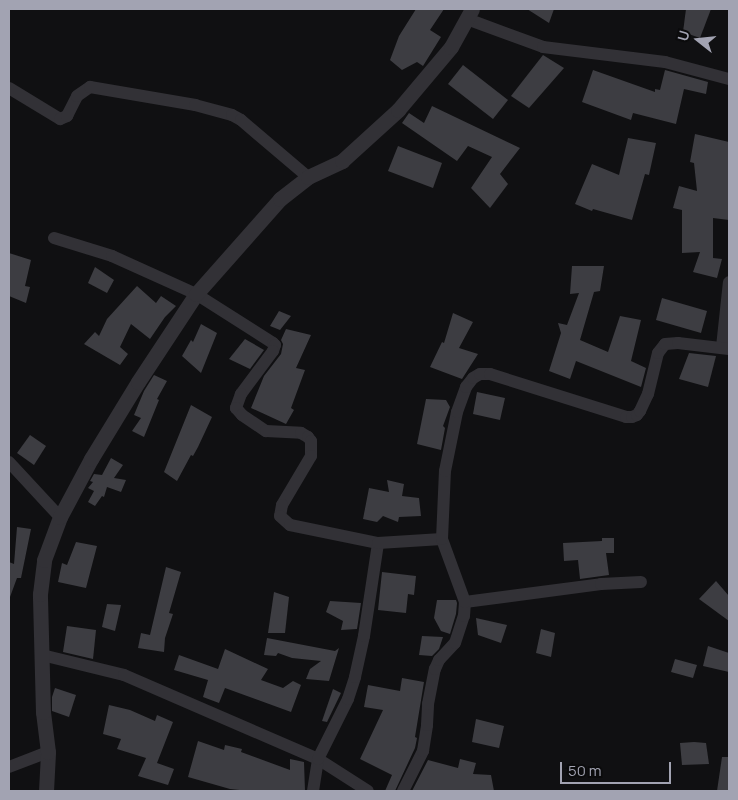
<!DOCTYPE html>
<html>
<head>
<meta charset="utf-8">
<style>
  body { margin:0 }
  #map { position:relative; width:738px; height:800px; overflow:hidden; background:#101012; font-family:Manrope,sans-serif }
  div>[style] { position:absolute }
  .building>* { inset:0; background:#3d3d42 }
  .minor>* { height:12px; margin:-6px; padding:0 6px; transform-origin:6px; border-radius:6px; background:#323136 }
  .tertiary>* { height:15px; margin:-7.5px; padding:0 7.5px; transform-origin:7.5px; border-radius:7.5px; background:#323136 }
  span { translate:-50% -50%; white-space:nowrap; text-align:center; line-height:1.15; -webkit-text-stroke:4px #0b0b0c; paint-order:stroke }
  .frame { position:absolute; inset:0; border:10px solid #a2a3b2; pointer-events:none }
  .north { position:absolute; left:673px; top:15px; width:50px; height:50px; -webkit-text-stroke:4px #0b0b0c; paint-order:stroke; rotate:286deg; font-size:14px; font-weight:700; line-height:20px; text-align:center; color:#a2a3b2 }
  .north::after { content:''; display:block; margin:auto; width:18px; height:22px; background:#a2a3b2; clip-path:polygon(50% 0,100% 100%,50% 72%,0 100%) }
  .scale { position:absolute; left:560px; top:762px; width:111px; height:22px; box-sizing:border-box; border:2px solid #a2a3b2; border-top:0; padding-left:6px; font-size:15px; line-height:18px; white-space:nowrap; color:#a2a3b2; -webkit-text-stroke:4px #0b0b0c; paint-order:stroke }
</style>
</head>
<body>
<div id="map">
  <div class="building">
    <div style="clip-path:polygon(416px 9px,444px 9px,430px 30px,441px 37px,423px 66px,417px 62px,402px 70px,390px 60px,399px 36px)"></div>
    <div style="clip-path:polygon(527px 9px,554px 9px,549px 23px)"></div>
    <div style="clip-path:polygon(686px 9px,711px 9px,700px 38px,683px 32px)"></div>
    <div style="clip-path:polygon(543px 55px,564px 68px,529px 108px,511px 96px)"></div>
    <div style="clip-path:polygon(463px 65px,508px 100px,493px 119px,448px 84px)"></div>
    <div style="clip-path:polygon(593px 70px,655px 92px,655px 89px,660px 90px,665px 70px,708px 82px,706px 94px,684px 89px,676px 124px,633px 113px,631px 120px,582px 102px)"></div>
    <div style="clip-path:polygon(432px 106px,520px 148px,500px 174px,508px 184px,490px 208px,471px 188px,492px 157px,468px 146px,457px 161px,402px 123px,409px 113px,424px 123px)"></div>
    <div style="clip-path:polygon(695px 134px,729px 142px,729px 220px,713px 218px,713px 258px,722px 259px,717px 278px,693px 272px,700px 252px,682px 253px,682px 210px,673px 208px,679px 186px,697px 191px,694px 163px,690px 162px)"></div>
    <div style="clip-path:polygon(628px 138px,656px 143px,649px 175px,645px 174px,632px 220px,593px 209px,592px 211px,575px 204px,592px 164px,619px 175px)"></div>
    <div style="clip-path:polygon(398px 146px,442px 163px,433px 188px,388px 171px)"></div>
    <div style="clip-path:polygon(9px 253px,31px 260px,25px 286px,30px 287px,26px 303px,9px 296px)"></div>
    <div style="clip-path:polygon(572px 266px,604px 266px,600px 291px,594px 292px,580px 340px,608px 352px,620px 316px,641px 320px,631px 361px,646px 368px,641px 387px,576px 361px,570px 379px,549px 371px,561px 333px,558px 323px,567px 325px,579px 293px,570px 294px)"></div>
    <div style="clip-path:polygon(95px 267px,114px 280px,107px 293px,88px 283px)"></div>
    <div style="clip-path:polygon(137px 286px,156px 303px,161px 296px,176px 306px,165px 317px,150px 339px,131px 324px,120px 347px,128px 354px,120px 365px,84px 344px,95px 332px,99px 336px,107px 319px)"></div>
    <div style="clip-path:polygon(662px 298px,707px 311px,701px 333px,656px 320px)"></div>
    <div style="clip-path:polygon(279px 311px,291px 316px,280px 330px,270px 326px)"></div>
    <div style="clip-path:polygon(453px 313px,473px 322px,459px 348px,478px 354px,462px 379px,430px 367px,442px 342px,444px 343px)"></div>
    <div style="clip-path:polygon(201px 324px,217px 333px,201px 373px,182px 356px,191px 340px,193px 342px)"></div>
    <div style="clip-path:polygon(286px 329px,311px 335px,296px 368px,305px 370px,291px 408px,294px 410px,286px 424px,251px 408px,264px 376px,281px 354px,283px 344px,281px 340px)"></div>
    <div style="clip-path:polygon(245px 339px,264px 350px,250px 369px,229px 359px)"></div>
    <div style="clip-path:polygon(689px 353px,716px 356px,708px 387px,679px 379px)"></div>
    <div style="clip-path:polygon(154px 375px,167px 381px,157px 399px,159px 400px,144px 437px,132px 431px,141px 418px,134px 415px,144px 391px)"></div>
    <div style="clip-path:polygon(477px 392px,505px 398px,500px 420px,473px 414px)"></div>
    <div style="clip-path:polygon(426px 399px,446px 400px,450px 407px,443px 426px,445px 428px,441px 450px,417px 444px)"></div>
    <div style="clip-path:polygon(191px 405px,212px 417px,198px 447px,193px 456px,191px 455px,177px 481px,164px 472px)"></div>
    <div style="clip-path:polygon(30px 435px,46px 446px,34px 465px,17px 453px)"></div>
    <div style="clip-path:polygon(111px 458px,123px 465px,114px 478px,126px 480px,121px 492px,107px 487px,104px 497px,102px 496px,95px 506px,88px 502px,94px 491px,88px 488px,93px 482px,90px 481px,94px 474px,102px 475px)"></div>
    <div style="clip-path:polygon(387px 480px,404px 484px,402px 496px,419px 498px,421px 516px,399px 517px,398px 522px,383px 516px,377px 522px,363px 519px,369px 488px,389px 492px)"></div>
    <div style="clip-path:polygon(17px 527px,31px 529px,21px 578px,17px 578px,10px 597px,9px 562px,14px 564px)"></div>
    <div style="clip-path:polygon(602px 538px,614px 538px,614px 553px,606px 553px,609px 575px,580px 579px,578px 560px,564px 561px,563px 543px,602px 541px)"></div>
    <div style="clip-path:polygon(76px 542px,97px 546px,86px 588px,58px 582px,62px 563px,67px 565px)"></div>
    <div style="clip-path:polygon(166px 567px,181px 572px,169px 613px,173px 614px,165px 638px,164px 652px,138px 648px,141px 633px,150px 635px)"></div>
    <div style="clip-path:polygon(382px 572px,416px 576px,414px 595px,408px 594px,406px 613px,378px 610px)"></div>
    <div style="clip-path:polygon(716px 581px,729px 596px,729px 621px,699px 599px)"></div>
    <div style="clip-path:polygon(274px 592px,289px 597px,285px 633px,268px 633px)"></div>
    <div style="clip-path:polygon(437px 600px,456px 600px,457px 603px,456px 614px,450px 634px,441px 631px,434px 618px)"></div>
    <div style="clip-path:polygon(330px 601px,361px 603px,357px 629px,341px 630px,343px 621px,326px 612px)"></div>
    <div style="clip-path:polygon(107px 604px,121px 605px,115px 631px,102px 627px)"></div>
    <div style="clip-path:polygon(476px 618px,507px 625px,501px 643px,478px 635px)"></div>
    <div style="clip-path:polygon(67px 626px,96px 630px,93px 659px,63px 652px)"></div>
    <div style="clip-path:polygon(541px 629px,555px 633px,551px 657px,536px 653px)"></div>
    <div style="clip-path:polygon(422px 636px,443px 637px,439px 649px,432px 656px,419px 655px)"></div>
    <div style="clip-path:polygon(267px 638px,335px 651px,339px 648px,329px 681px,306px 679px,310px 669px,321px 661px,292px 658px,278px 653px,276px 656px,264px 655px)"></div>
    <div style="clip-path:polygon(708px 646px,729px 653px,729px 672px,703px 666px)"></div>
    <div style="clip-path:polygon(225px 649px,268px 669px,261px 680px,283px 688px,293px 681px,301px 685px,291px 712px,225px 688px,219px 703px,203px 697px,208px 680px,174px 670px,179px 655px,218px 669px)"></div>
    <div style="clip-path:polygon(675px 659px,697px 665px,693px 678px,671px 672px)"></div>
    <div style="clip-path:polygon(402px 678px,424px 682px,415px 737px,417px 738px,415px 748px,395px 791px,385px 791px,392px 775px,360px 759px,383px 710px,364px 707px,368px 685px,400px 691px)"></div>
    <div style="clip-path:polygon(55px 688px,76px 695px,69px 717px,52px 711px,52px 697px)"></div>
    <div style="clip-path:polygon(333px 689px,341px 693px,327px 722px,322px 721px)"></div>
    <div style="clip-path:polygon(109px 705px,130px 710px,155px 721px,157px 715px,173px 722px,157px 763px,174px 769px,168px 785px,138px 776px,146px 758px,117px 749px,121px 739px,103px 734px)"></div>
    <div style="clip-path:polygon(476px 719px,504px 726px,499px 748px,472px 742px)"></div>
    <div style="clip-path:polygon(198px 741px,224px 750px,225px 745px,242px 749px,241px 752px,290px 770px,290px 759px,304px 762px,305px 791px,249px 791px,230px 789px,188px 777px)"></div>
    <div style="clip-path:polygon(694px 742px,706px 743px,709px 764px,682px 765px,680px 743px)"></div>
    <div style="clip-path:polygon(722px 757px,729px 757px,729px 791px,717px 791px)"></div>
    <div style="clip-path:polygon(460px 759px,476px 763px,473px 774px,491px 775px,494px 791px,412px 791px,428px 760px,458px 768px)"></div>
  </div>
  <div class="minor">
    <div style="left:467px;top:19px;width:81px;rotate:20.2deg"></div>
    <div style="left:543px;top:47px;width:123px;rotate:7deg"></div>
    <div style="left:665px;top:62px;width:66px;rotate:14.9deg"></div>
    <div style="left:9px;top:88px;width:60px;rotate:31.3deg"></div>
    <div style="left:60px;top:119px;width:8px;rotate:-23deg"></div>
    <div style="left:67px;top:116px;width:22px;rotate:-63deg"></div>
    <div style="left:77px;top:96px;width:16px;rotate:-35deg"></div>
    <div style="left:90px;top:87px;width:107px;rotate:9.7deg"></div>
    <div style="left:195px;top:105px;width:38px;rotate:15deg"></div>
    <div style="left:232px;top:115px;width:10px;rotate:29deg"></div>
    <div style="left:241px;top:120px;width:88px;rotate:40.4deg"></div>
    <div style="left:54px;top:238px;width:61px;rotate:17.2deg"></div>
    <div style="left:112px;top:256px;width:92px;rotate:24.3deg"></div>
    <div style="left:196px;top:294px;width:91px;rotate:32.5deg"></div>
    <div style="left:273px;top:343px;width:3px;rotate:45deg"></div>
    <div style="left:275px;top:345px;width:6px;rotate:108deg"></div>
    <div style="left:273px;top:351px;width:54px;rotate:126.7deg"></div>
    <div style="left:241px;top:394px;width:15px;rotate:110deg"></div>
    <div style="left:236px;top:408px;width:9px;rotate:49deg"></div>
    <div style="left:242px;top:415px;width:29px;rotate:34deg"></div>
    <div style="left:266px;top:431px;width:35px;rotate:3deg"></div>
    <div style="left:301px;top:433px;width:8px;rotate:30deg"></div>
    <div style="left:308px;top:437px;width:5px;rotate:53deg"></div>
    <div style="left:311px;top:441px;width:15px;rotate:90deg"></div>
    <div style="left:311px;top:456px;width:57px;rotate:120.6deg"></div>
    <div style="left:282px;top:505px;width:11px;rotate:100deg"></div>
    <div style="left:280px;top:516px;width:13px;rotate:42deg"></div>
    <div style="left:290px;top:525px;width:90px;rotate:11.6deg"></div>
    <div style="left:722px;top:347px;width:65px;rotate:-83.9deg"></div>
    <div style="left:9px;top:462px;width:75px;rotate:47.2deg"></div>
    <div style="left:465px;top:602px;width:137px;rotate:-7.5deg"></div>
    <div style="left:601px;top:584px;width:40px;rotate:-2.9deg"></div>
    <div style="left:42px;top:655px;width:84px;rotate:13.7deg"></div>
    <div style="left:124px;top:675px;width:211px;rotate:23.4deg"></div>
    <div style="left:318px;top:759px;width:59px;rotate:32.6deg"></div>
    <div style="left:9px;top:767px;width:42px;rotate:-21deg"></div>
    <div style="left:313px;top:791px;width:32px;rotate:-81deg"></div>
    <div style="left:318px;top:759px;width:67px;rotate:-63.4deg"></div>
    <div style="left:348px;top:699px;width:23px;rotate:-72deg"></div>
    <div style="left:355px;top:677px;width:42px;rotate:-77.6deg"></div>
    <div style="left:364px;top:636px;width:94px;rotate:-81.4deg"></div>
    <div style="left:378px;top:543px;width:64px;rotate:-3.6deg"></div>
    <div style="left:403px;top:791px;width:45px;rotate:-63.4deg"></div>
    <div style="left:423px;top:751px;width:26px;rotate:-81deg"></div>
    <div style="left:427px;top:725px;width:21px;rotate:-87deg"></div>
    <div style="left:428px;top:704px;width:36px;rotate:-79deg"></div>
    <div style="left:435px;top:669px;width:10px;rotate:-66deg"></div>
    <div style="left:439px;top:660px;width:23px;rotate:-47deg"></div>
    <div style="left:455px;top:643px;width:28px;rotate:-72deg"></div>
    <div style="left:464px;top:616px;width:14px;rotate:-86deg"></div>
    <div style="left:465px;top:602px;width:67px;rotate:-110.1deg"></div>
    <div style="left:442px;top:539px;width:68px;rotate:-87.5deg"></div>
    <div style="left:445px;top:471px;width:60px;rotate:-78.5deg"></div>
    <div style="left:457px;top:412px;width:27px;rotate:-70deg"></div>
    <div style="left:466px;top:387px;width:11px;rotate:-52deg"></div>
    <div style="left:473px;top:378px;width:8px;rotate:-30deg"></div>
    <div style="left:480px;top:374px;width:10px"></div>
    <div style="left:490px;top:374px;width:143px;rotate:17.5deg"></div>
    <div style="left:626px;top:417px;width:6px"></div>
    <div style="left:632px;top:417px;width:5px;rotate:-22deg"></div>
    <div style="left:637px;top:415px;width:5px;rotate:-53deg"></div>
    <div style="left:640px;top:411px;width:19px;rotate:-65deg"></div>
    <div style="left:648px;top:394px;width:42px;rotate:-76.3deg"></div>
    <div style="left:658px;top:353px;width:11px;rotate:-52deg"></div>
    <div style="left:665px;top:344px;width:13px;rotate:-4deg"></div>
    <div style="left:678px;top:343px;width:51px;rotate:6.7deg"></div>
  </div>
  <div class="tertiary">
    <div style="left:46px;top:791px;width:39px;rotate:-87deg"></div>
    <div style="left:48px;top:752px;width:40px;rotate:-97.1deg"></div>
    <div style="left:43px;top:712px;width:118px;rotate:-91.5deg"></div>
    <div style="left:40px;top:594px;width:34px;rotate:-83deg"></div>
    <div style="left:44px;top:560px;width:46px;rotate:-69.6deg"></div>
    <div style="left:60px;top:517px;width:66px;rotate:-61.9deg"></div>
    <div style="left:91px;top:459px;width:90px;rotate:-58.6deg"></div>
    <div style="left:138px;top:382px;width:105px;rotate:-56.6deg"></div>
    <div style="left:196px;top:294px;width:127px;rotate:-48.5deg"></div>
    <div style="left:280px;top:199px;width:36px;rotate:-38deg"></div>
    <div style="left:308px;top:177px;width:38px;rotate:-25deg"></div>
    <div style="left:342px;top:161px;width:76px;rotate:-42.3deg"></div>
    <div style="left:398px;top:110px;width:82px;rotate:-49.9deg"></div>
    <div style="left:451px;top:47px;width:43px;rotate:-61.1deg"></div>
  </div>
  <div class="frame"></div>
  <div class="north">U</div>
  <div class="scale">50 m</div>
</div>
</body>
</html>
